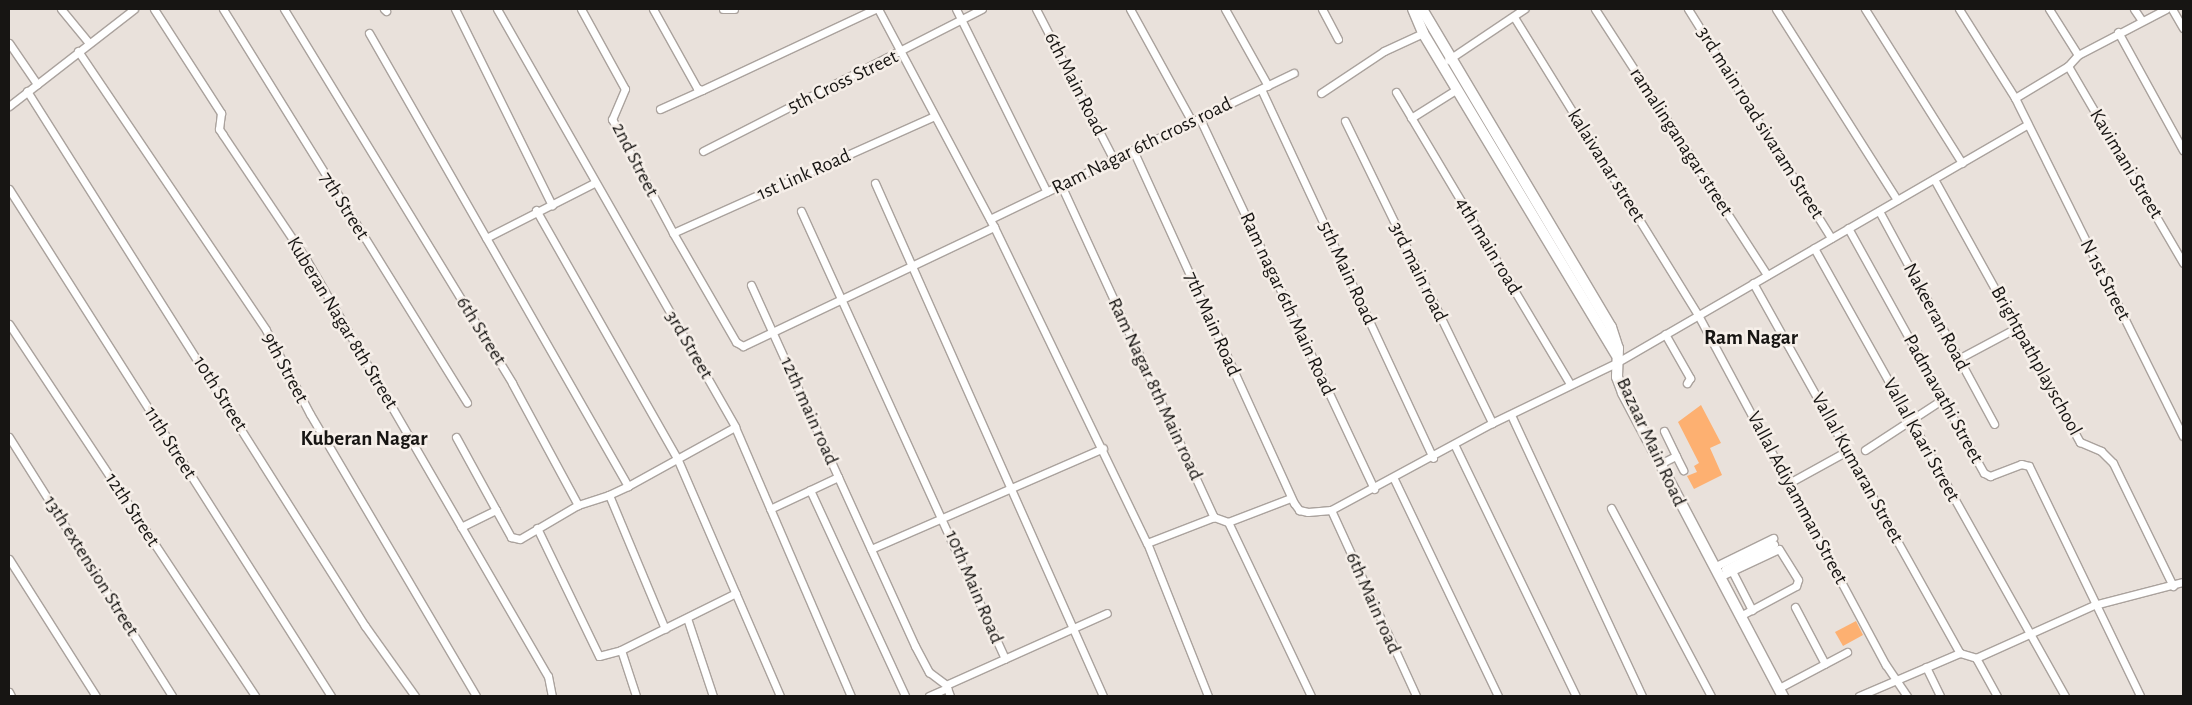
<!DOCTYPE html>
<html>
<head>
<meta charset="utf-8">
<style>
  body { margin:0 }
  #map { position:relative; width:2192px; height:705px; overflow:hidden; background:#e9e1db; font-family:"Alegreya Sans",sans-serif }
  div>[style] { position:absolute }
  .building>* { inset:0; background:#fdb071 }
  .roads { filter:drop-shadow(1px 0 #aaa29d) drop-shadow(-1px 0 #aaa29d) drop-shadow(0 1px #aaa29d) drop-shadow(0 -1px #aaa29d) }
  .minor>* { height:7px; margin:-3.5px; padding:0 3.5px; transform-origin:3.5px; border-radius:3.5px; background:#fff }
  .secondary>* { height:10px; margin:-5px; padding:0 5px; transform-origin:5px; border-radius:5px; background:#fff }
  span { translate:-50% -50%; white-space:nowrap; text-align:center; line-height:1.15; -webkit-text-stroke:5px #f6efe9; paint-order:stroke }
  .street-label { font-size:20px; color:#171513 }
  .neighbourhood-label { font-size:21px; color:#171513; font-weight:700 }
  .frame { position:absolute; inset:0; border:10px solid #171513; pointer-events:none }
</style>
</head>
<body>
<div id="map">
  <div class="building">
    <div style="clip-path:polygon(1701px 405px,1721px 443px,1710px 448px,1722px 475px,1694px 489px,1687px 476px,1697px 472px,1694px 466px,1699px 463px,1678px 422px)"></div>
    <div style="clip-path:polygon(1856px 621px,1863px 635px,1843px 646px,1835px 632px)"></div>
  </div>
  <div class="roads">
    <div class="minor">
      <div style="left:61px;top:9px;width:44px;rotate:50.5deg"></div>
      <div style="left:154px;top:9px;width:124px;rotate:57.2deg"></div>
      <div style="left:221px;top:113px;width:16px;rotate:97deg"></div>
      <div style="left:219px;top:129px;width:7px;rotate:56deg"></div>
      <div style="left:223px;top:135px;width:149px;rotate:56.2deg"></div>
      <div style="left:306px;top:259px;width:482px;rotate:59.9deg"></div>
      <div style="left:548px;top:676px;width:20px;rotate:79deg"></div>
      <div style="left:223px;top:9px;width:463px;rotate:58.2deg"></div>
      <div style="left:284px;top:9px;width:438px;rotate:58.6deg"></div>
      <div style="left:512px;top:383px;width:139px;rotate:61.6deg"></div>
      <div style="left:578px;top:505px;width:33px;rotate:-18deg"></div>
      <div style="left:609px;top:495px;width:145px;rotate:67.3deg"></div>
      <div style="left:384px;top:9px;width:3px;rotate:45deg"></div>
      <div style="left:455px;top:9px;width:219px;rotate:63.7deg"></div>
      <div style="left:497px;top:9px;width:481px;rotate:60.3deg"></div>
      <div style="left:735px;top:427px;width:293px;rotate:66.7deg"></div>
      <div style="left:581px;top:9px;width:91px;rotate:61.2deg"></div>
      <div style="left:625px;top:89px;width:33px;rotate:113deg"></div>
      <div style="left:612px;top:119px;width:129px;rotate:61.8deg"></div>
      <div style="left:673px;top:233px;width:126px;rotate:60deg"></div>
      <div style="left:736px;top:342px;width:8px;rotate:30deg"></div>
      <div style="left:743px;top:346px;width:278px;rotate:-25.4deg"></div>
      <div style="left:994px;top:227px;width:247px;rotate:-118deg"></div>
      <div style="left:653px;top:9px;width:90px;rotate:60.9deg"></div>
      <div style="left:697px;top:88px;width:5px;rotate:22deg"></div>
      <div style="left:702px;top:90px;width:191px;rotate:-25.1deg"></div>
      <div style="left:723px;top:9px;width:11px"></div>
      <div style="left:956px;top:9px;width:204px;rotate:63.6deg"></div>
      <div style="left:1036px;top:9px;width:170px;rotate:62.7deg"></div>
      <div style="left:1130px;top:9px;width:129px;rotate:61.2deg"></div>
      <div style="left:1225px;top:9px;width:88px;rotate:60.8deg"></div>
      <div style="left:1322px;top:9px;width:34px;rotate:62deg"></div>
      <div style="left:1595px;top:9px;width:317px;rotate:57.1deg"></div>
      <div style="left:1688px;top:9px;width:270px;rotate:58deg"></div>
      <div style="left:1776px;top:9px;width:226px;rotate:57.6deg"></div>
      <div style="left:1865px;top:9px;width:182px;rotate:57.8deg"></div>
      <div style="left:1959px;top:9px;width:105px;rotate:57.8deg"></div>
      <div style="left:2015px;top:98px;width:377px;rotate:63.6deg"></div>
      <div style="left:2049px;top:9px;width:54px;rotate:57.8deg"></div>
      <div style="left:2134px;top:9px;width:14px;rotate:56deg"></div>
      <div style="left:2172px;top:9px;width:22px;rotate:60deg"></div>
      <div style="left:1514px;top:17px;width:350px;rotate:58.3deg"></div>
      <div style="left:1698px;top:315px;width:397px;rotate:61.8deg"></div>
      <div style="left:1886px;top:665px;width:37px;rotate:56deg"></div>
      <div style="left:2118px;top:32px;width:135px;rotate:61.2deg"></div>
      <div style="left:369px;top:33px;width:522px;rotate:60.24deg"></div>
      <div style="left:628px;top:486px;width:21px;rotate:155deg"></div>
      <div style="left:9px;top:43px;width:50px;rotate:55.7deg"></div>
      <div style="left:78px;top:51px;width:336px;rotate:56deg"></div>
      <div style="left:266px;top:330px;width:95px;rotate:62.4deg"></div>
      <div style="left:310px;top:414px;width:327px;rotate:59.5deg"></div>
      <div style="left:1448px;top:60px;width:92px;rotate:-33.9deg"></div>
      <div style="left:2068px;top:66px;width:228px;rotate:59.7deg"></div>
      <div style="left:1261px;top:89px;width:407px;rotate:65deg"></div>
      <div style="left:27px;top:91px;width:633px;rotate:57.72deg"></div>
      <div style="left:365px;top:626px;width:86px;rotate:54.5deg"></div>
      <div style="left:1396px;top:92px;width:340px;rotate:59.2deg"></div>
      <div style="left:1321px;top:93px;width:76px;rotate:-33.7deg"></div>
      <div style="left:1384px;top:51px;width:43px;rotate:-24.8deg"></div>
      <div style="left:2015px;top:98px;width:62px;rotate:-31.1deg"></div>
      <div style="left:2068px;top:66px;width:15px;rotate:-48deg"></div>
      <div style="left:2078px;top:55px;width:99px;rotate:-27.6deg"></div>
      <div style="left:9px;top:106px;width:158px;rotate:-37.8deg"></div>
      <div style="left:660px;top:109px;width:46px;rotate:-24.3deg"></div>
      <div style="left:1411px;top:118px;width:54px;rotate:-32.2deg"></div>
      <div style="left:1200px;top:119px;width:409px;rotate:64.8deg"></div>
      <div style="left:1345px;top:121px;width:336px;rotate:64deg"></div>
      <div style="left:1133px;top:150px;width:388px;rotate:65.5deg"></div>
      <div style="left:1294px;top:503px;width:9px;rotate:54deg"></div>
      <div style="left:1299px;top:510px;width:9px;rotate:13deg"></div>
      <div style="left:1308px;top:512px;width:23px;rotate:-5deg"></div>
      <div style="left:1331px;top:510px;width:183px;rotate:-28.4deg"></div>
      <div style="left:1492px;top:423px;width:138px;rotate:-25.8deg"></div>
      <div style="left:1616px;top:363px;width:475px;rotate:-30.1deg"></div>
      <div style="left:703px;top:151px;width:313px;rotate:-27deg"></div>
      <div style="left:1934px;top:179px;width:301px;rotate:61deg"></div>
      <div style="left:2080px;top:442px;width:23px;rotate:23deg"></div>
      <div style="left:2101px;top:451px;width:17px;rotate:45deg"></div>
      <div style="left:2113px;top:463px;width:137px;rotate:64deg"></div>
      <div style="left:875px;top:183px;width:561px;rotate:66.04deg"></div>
      <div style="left:1061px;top:185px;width:366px;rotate:65.3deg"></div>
      <div style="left:1214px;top:517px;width:15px;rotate:20deg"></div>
      <div style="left:1228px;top:522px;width:67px;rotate:-20.9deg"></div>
      <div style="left:9px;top:189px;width:601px;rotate:57.58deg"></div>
      <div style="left:536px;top:210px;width:285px;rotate:60.4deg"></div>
      <div style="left:677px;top:458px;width:259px;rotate:66.6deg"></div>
      <div style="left:801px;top:211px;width:492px;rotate:65.5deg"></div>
      <div style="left:1879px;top:211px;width:242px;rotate:61.6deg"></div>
      <div style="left:990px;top:219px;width:337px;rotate:-25.7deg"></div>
      <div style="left:994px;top:227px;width:351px;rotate:64.2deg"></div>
      <div style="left:1848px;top:228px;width:280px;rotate:61deg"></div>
      <div style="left:1984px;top:473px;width:7px;rotate:27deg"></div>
      <div style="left:1990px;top:476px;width:33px;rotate:-21deg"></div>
      <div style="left:2021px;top:464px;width:8px;rotate:14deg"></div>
      <div style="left:2029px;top:466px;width:255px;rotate:64.2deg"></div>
      <div style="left:673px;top:233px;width:286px;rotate:-24.1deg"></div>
      <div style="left:486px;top:238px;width:121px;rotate:-27deg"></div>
      <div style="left:1814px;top:248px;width:514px;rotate:60.74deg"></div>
      <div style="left:1753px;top:283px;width:424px;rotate:60.8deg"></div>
      <div style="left:751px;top:285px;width:211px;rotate:65.6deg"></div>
      <div style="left:838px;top:477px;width:75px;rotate:154.8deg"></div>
      <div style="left:9px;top:324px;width:446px;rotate:56.5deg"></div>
      <div style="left:1665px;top:334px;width:51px;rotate:60.4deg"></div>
      <div style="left:1690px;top:378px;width:6px;rotate:121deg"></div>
      <div style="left:1958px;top:359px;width:68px;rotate:-28.1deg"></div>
      <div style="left:1511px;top:415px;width:310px;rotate:65deg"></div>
      <div style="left:1664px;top:431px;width:28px;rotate:64deg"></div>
      <div style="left:9px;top:437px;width:306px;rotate:57.8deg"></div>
      <div style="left:456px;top:437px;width:83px;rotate:61.3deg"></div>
      <div style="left:1455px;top:446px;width:278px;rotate:64.2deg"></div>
      <div style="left:1865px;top:450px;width:93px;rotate:-33.2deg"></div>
      <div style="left:1658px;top:465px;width:20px;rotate:-27deg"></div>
      <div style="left:1676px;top:456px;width:16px;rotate:63deg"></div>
      <div style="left:838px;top:477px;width:186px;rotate:65.5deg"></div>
      <div style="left:915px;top:646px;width:30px;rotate:62deg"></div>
      <div style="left:929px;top:672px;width:21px;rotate:37deg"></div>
      <div style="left:946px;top:685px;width:12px;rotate:70deg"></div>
      <div style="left:1394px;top:479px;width:241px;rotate:64.4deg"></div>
      <div style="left:1789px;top:483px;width:66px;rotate:-28.9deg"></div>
      <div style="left:628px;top:486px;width:122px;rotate:-28.9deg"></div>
      <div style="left:810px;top:490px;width:227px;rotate:65.2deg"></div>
      <div style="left:1611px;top:508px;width:213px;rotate:62deg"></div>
      <div style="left:1331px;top:510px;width:205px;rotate:65.4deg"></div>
      <div style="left:1228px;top:522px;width:193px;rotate:64.5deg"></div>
      <div style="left:461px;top:527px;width:39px;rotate:-26deg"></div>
      <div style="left:496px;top:510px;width:31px;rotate:61deg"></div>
      <div style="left:511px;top:537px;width:9px;rotate:13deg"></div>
      <div style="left:520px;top:539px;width:67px;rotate:-30.4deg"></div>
      <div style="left:537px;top:528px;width:142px;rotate:64.2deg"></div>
      <div style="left:599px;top:656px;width:23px;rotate:-15deg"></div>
      <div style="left:621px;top:650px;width:128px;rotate:-26.4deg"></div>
      <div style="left:871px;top:549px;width:253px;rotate:-23.5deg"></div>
      <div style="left:9px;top:559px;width:162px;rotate:57.6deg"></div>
      <div style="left:1714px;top:567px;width:66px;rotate:-26.2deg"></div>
      <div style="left:1725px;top:569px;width:55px;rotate:-27deg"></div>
      <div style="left:1732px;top:571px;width:44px;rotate:62.9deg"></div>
      <div style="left:1719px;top:577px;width:66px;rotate:-25deg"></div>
      <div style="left:1779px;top:549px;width:36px;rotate:58deg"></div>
      <div style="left:1798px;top:580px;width:6px;rotate:108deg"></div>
      <div style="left:1796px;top:586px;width:64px;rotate:151.8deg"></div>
      <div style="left:1795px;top:607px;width:64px;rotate:62.2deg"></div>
      <div style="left:687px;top:618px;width:82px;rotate:71.6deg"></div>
      <div style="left:621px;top:650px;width:48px;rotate:71.9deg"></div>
      <div style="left:1976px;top:658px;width:43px;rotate:61.1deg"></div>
      <div style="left:1926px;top:667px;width:32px;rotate:64deg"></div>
      <div style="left:946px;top:685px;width:176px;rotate:-24.1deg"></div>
      <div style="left:1779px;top:688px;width:77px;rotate:-27.9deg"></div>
      <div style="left:9px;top:692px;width:4px;rotate:63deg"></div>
      <div style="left:929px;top:696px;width:20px;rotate:-24deg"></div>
      <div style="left:1208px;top:696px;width:165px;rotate:-111.7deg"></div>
      <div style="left:1147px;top:543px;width:72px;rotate:-21.2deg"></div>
      <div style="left:1859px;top:696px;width:110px;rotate:-23.1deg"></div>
      <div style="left:1960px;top:653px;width:17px;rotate:17deg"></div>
      <div style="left:1976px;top:658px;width:129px;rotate:-24.2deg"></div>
      <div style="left:2094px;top:605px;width:92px;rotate:-14.5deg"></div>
    </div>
    <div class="secondary">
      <div style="left:1413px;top:9px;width:26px;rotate:67deg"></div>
      <div style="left:1423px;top:33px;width:375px;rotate:59deg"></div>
      <div style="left:1422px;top:9px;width:370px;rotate:59.3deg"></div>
      <div style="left:1611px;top:327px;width:22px;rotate:72deg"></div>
      <div style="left:1618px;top:348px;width:29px;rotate:92deg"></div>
      <div style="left:1617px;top:377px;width:17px;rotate:69deg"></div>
      <div style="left:1623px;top:393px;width:343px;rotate:62.2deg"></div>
    </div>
  </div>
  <div class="street-label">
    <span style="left:843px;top:82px;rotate:-26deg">5th Cross Street</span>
    <span style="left:1075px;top:84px;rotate:63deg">6th Main Road</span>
    <span style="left:1760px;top:123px;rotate:58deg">3rd main road sivaram Street</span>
    <span style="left:1681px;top:142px;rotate:57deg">ramalinganagar street</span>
    <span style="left:1142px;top:146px;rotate:-26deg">Ram Nagar 6th cross road</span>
    <span style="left:635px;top:160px;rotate:63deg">2nd Street</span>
    <span style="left:2126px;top:164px;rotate:59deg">Kavimani Street</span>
    <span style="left:1606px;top:166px;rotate:58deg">kalaivanar street</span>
    <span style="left:804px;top:175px;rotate:-24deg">1st Link Road</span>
    <span style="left:344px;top:206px;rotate:58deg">7th Street</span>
    <span style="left:1488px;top:246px;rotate:59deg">4th main road</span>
    <span style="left:1418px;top:272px;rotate:64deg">3rd main road</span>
    <span style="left:1347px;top:273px;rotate:65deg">5th Main Road</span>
    <span style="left:2105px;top:280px;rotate:63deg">N 1st Street</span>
    <span style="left:1287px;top:304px;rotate:65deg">Ram nagar 6th Main Road</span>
    <span style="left:1936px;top:317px;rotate:62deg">Nakeeran Road</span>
    <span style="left:342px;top:323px;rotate:59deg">Kuberan Nagar 8th Street</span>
    <span style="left:1212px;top:324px;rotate:66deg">7th Main Road</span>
    <span style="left:481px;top:331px;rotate:58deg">6th Street</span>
    <span style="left:689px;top:345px;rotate:60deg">3rd Street</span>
    <span style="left:2036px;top:361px;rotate:61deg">Brightpathplayschool</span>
    <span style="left:285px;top:368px;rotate:62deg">9th Street</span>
    <span style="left:1155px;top:389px;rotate:65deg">Ram Nagar 8th Main road</span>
    <span style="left:220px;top:394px;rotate:58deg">10th Street</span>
    <span style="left:1943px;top:399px;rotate:61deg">Padmavathi Street</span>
    <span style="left:809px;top:411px;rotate:66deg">12th main road</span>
    <span style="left:1921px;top:440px;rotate:61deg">Vallal Kaari Street</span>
    <span style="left:1651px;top:442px;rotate:65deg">Bazaar Main Road</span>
    <span style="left:170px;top:443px;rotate:58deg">11th Street</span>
    <span style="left:1857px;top:468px;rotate:61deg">Vallal Kumaran Street</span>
    <span style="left:1797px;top:498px;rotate:62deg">Vallal Adiyamman Street</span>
    <span style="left:132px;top:510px;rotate:57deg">12th Street</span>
    <span style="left:91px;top:566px;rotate:58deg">13th extension Street</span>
    <span style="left:974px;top:587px;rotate:67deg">10th Main Road</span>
    <span style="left:1373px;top:603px;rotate:66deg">6th Main road</span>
  </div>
  <div class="neighbourhood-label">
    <span style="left:1751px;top:338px">Ram Nagar</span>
    <span style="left:364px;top:439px">Kuberan Nagar</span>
  </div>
  <div class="frame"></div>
</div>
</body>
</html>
